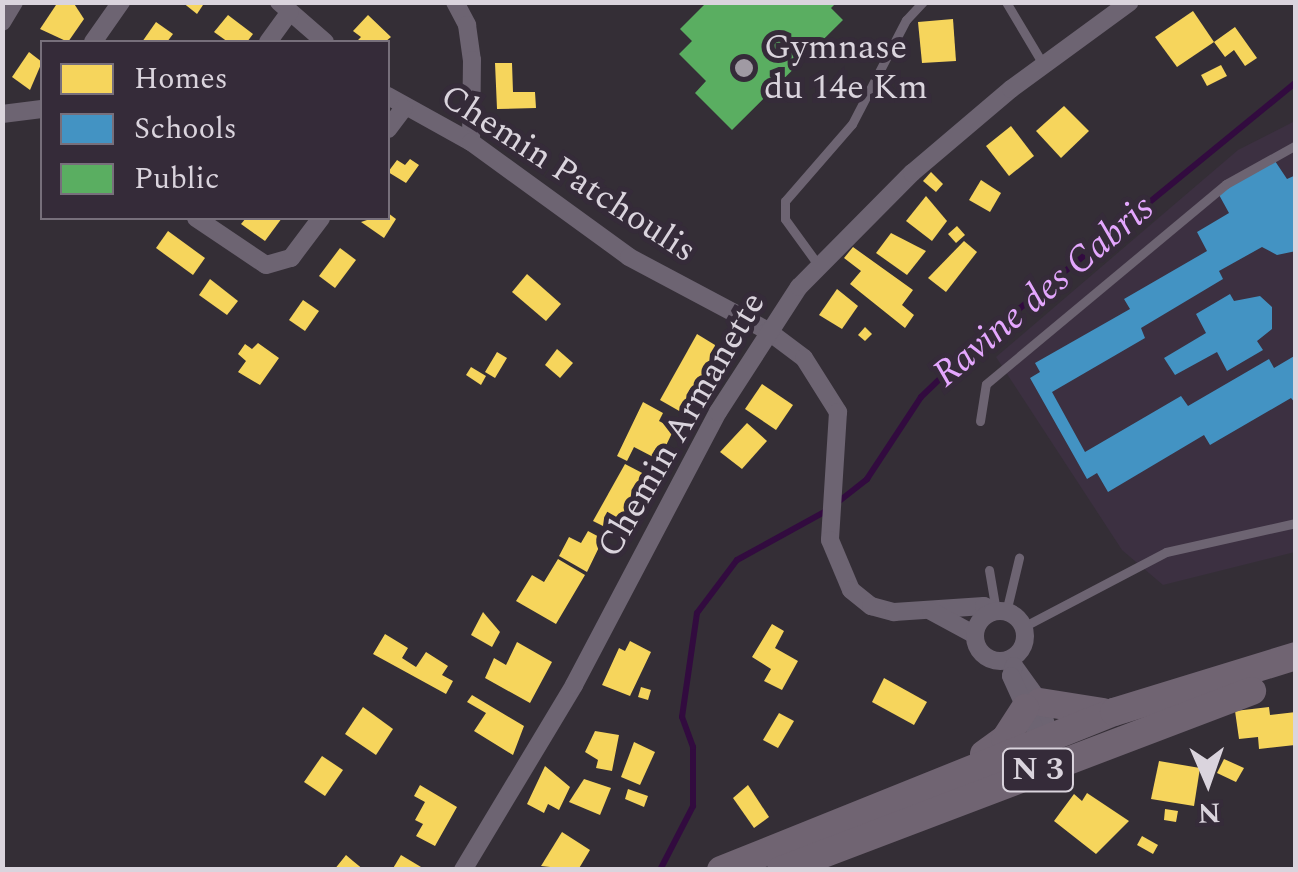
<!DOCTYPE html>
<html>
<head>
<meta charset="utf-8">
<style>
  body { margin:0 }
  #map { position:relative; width:1298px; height:872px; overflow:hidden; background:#342e36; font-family:Spectral,serif }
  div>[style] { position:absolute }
  .built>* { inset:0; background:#3c3041 }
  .homes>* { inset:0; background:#f6d55c }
  .schools>* { inset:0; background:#4393c3 }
  .public>* { inset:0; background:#5aae61 }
  .stream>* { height:6px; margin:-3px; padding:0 3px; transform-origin:3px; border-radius:3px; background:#320b3f }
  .service>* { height:9px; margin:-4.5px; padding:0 4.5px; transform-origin:4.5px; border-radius:4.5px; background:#6d6472 }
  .minor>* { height:18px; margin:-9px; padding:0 9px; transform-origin:9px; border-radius:9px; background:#6d6472 }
  .minor>.ring { margin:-9px; padding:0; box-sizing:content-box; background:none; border:18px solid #6d6472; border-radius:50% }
  .primary>* { height:28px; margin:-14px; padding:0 14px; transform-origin:14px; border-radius:14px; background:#706472 }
  .dots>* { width:28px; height:28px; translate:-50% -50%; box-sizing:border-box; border:5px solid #352b39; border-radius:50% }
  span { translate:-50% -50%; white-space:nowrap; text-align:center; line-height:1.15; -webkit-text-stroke:10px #352b39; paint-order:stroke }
  .shield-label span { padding:2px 8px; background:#352b39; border:2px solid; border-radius:8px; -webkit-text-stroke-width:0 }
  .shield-label { font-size:32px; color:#dad4dd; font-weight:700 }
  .poi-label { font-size:35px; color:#dad4dd }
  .left { translate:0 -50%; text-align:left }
  .street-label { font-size:35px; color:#dad4dd }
  .water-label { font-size:38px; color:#e4a7fe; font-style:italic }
  .frame { position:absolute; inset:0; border:5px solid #dad4dd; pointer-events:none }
  .legend { position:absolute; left:40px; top:40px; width:350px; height:180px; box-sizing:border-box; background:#352b39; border:2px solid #776f7b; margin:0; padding:12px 18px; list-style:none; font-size:30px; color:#dad4dd }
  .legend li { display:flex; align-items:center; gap:20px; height:50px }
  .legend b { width:50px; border:2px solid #776f7b }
  .north { position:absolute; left:1158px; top:732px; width:100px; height:100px; -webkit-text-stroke:8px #352b39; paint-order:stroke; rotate:178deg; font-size:28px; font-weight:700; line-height:40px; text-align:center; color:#dad4dd }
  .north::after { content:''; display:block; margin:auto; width:35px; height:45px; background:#dad4dd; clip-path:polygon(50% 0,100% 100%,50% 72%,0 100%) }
</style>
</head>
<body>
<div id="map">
  <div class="built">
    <div style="clip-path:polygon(1295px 121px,1295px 552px,1163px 585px,1122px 550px,996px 357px,1238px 150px)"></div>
  </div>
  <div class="homes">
    <div style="clip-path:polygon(58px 2px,73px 2px,84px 19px,68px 42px,40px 29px)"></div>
    <div style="clip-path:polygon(182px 2px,205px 2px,197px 14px)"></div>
    <div style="clip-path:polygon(1193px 11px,1214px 42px,1177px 67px,1155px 37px)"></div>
    <div style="clip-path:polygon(228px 15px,253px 34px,247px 42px,228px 42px,214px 32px)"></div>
    <div style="clip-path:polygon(368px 15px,391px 37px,385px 42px,356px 42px,361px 37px,353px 31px)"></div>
    <div style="clip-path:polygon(953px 19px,956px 61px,922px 63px,918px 22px)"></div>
    <div style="clip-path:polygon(156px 22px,173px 34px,167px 42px,142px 42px)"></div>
    <div style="clip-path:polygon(1235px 27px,1257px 58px,1245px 66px,1234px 50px,1225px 57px,1214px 42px)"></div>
    <div style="clip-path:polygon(29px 52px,42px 62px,30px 90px,12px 77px)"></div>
    <div style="clip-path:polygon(495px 63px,512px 63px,513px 92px,535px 92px,536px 108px,497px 109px)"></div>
    <div style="clip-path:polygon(1221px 65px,1227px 76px,1207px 86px,1201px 75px)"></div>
    <div style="clip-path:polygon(1064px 106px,1089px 131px,1061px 158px,1036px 131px)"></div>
    <div style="clip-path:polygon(1011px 126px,1034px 156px,1009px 176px,986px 146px)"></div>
    <div style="clip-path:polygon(410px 159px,419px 165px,406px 183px,388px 172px,397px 160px,405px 165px)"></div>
    <div style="clip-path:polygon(931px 172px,943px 184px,936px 192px,923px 181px)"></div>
    <div style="clip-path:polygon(981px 180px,1001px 193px,990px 212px,969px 200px)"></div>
    <div style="clip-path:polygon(926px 196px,947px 221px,932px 241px,906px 221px)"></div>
    <div style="clip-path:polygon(388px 213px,396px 219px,384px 238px,361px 222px)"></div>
    <div style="clip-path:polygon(246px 218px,282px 218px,265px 241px,241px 224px)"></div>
    <div style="clip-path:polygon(957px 226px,965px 235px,956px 243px,948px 234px)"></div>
    <div style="clip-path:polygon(168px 231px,205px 258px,193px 275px,156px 248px)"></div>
    <div style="clip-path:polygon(891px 233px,926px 251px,907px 275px,876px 253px)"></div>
    <div style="clip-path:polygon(964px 241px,977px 252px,946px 292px,928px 278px)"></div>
    <div style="clip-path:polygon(853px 247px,913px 290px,902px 305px,914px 315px,905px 328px,850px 284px,861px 271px,844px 258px)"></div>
    <div style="clip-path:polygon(340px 248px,356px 260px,335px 288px,319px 276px)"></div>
    <div style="clip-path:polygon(527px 274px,561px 304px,546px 321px,512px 292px)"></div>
    <div style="clip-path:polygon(210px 279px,238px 301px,227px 315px,199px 295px)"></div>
    <div style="clip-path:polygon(837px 289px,858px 306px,842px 329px,819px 315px)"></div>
    <div style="clip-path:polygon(303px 300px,319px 311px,305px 331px,289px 320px)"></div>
    <div style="clip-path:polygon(865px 327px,872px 334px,865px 341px,858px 335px)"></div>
    <div style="clip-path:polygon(697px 334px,715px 345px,713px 357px,681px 412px,660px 400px)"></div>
    <div style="clip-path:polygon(258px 343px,279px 358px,260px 385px,238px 372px,246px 361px,238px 354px,245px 344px,252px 349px)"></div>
    <div style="clip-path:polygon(557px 349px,573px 363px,560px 378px,545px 365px)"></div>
    <div style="clip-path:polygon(497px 352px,507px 358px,495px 378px,485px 372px)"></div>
    <div style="clip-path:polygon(471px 367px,486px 376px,481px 385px,466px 375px)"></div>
    <div style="clip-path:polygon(762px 384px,793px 405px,776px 430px,745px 409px)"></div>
    <div style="clip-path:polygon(643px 402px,663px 413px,659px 421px,674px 429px,659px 460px,634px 447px,627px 461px,617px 456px)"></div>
    <div style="clip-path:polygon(747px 423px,767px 441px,742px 469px,720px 452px)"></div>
    <div style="clip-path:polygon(625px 464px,648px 476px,615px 532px,593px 521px)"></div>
    <div style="clip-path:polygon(588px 531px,603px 539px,587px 572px,559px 556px,569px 537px,581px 543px)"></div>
    <div style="clip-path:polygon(558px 559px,585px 575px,556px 624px,516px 601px,532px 575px,544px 582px)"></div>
    <div style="clip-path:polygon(483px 612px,500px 632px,492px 647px,471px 635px)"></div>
    <div style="clip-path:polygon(772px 624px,784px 631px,775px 648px,798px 661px,782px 690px,764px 681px,771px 669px,752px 657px)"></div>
    <div style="clip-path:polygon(385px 634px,408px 648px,402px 658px,416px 667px,426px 652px,448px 666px,442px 675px,453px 681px,446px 694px,373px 654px)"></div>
    <div style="clip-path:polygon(630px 641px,651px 652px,630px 696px,602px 685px,619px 648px,625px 651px)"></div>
    <div style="clip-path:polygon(517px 642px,552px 662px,530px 703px,485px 678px,494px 658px,506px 665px)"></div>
    <div style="clip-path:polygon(884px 678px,927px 702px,914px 725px,872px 702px)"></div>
    <div style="clip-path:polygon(641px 687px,651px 690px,648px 700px,638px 697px)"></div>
    <div style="clip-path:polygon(472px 695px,524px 726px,513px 755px,474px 731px,486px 713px,467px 702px)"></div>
    <div style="clip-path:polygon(363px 707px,393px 729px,376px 755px,345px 734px)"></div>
    <div style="clip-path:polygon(1269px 707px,1270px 715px,1296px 712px,1295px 745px,1259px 749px,1258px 737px,1239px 739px,1235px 711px)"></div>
    <div style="clip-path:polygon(779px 713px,794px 721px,778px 748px,763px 740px)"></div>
    <div style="clip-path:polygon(595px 731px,619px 735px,612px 771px,596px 768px,598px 760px,585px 752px)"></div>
    <div style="clip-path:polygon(634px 742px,655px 752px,640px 785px,621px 777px)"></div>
    <div style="clip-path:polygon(322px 756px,343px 770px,325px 796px,304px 782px)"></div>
    <div style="clip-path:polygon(1224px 759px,1244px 768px,1236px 782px,1217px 773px)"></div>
    <div style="clip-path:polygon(1159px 761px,1200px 768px,1194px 806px,1151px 799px)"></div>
    <div style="clip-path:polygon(545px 766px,570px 787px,559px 810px,548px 804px,544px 813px,527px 804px)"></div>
    <div style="clip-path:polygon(584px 779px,611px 788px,600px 815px,569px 802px)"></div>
    <div style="clip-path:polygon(420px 785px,457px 807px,435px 846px,416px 836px,423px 824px,415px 820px,425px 802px,414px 796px)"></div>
    <div style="clip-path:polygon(748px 785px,769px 817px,754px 828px,733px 798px)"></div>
    <div style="clip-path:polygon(628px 789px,648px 796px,644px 807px,625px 799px)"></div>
    <div style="clip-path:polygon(1087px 793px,1129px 821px,1096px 854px,1054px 821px,1074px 794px,1082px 801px)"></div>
    <div style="clip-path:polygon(1165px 809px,1178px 811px,1176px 822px,1164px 820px)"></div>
    <div style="clip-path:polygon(562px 832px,590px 850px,578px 870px,541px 866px)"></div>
    <div style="clip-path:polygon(1142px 836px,1158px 845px,1153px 854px,1137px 845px)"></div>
    <div style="clip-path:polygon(346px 855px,353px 861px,364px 870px,334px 870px)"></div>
    <div style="clip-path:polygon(401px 855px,426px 870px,392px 870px)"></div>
  </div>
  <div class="schools">
    <div style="clip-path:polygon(1275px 161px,1287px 179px,1296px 175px,1296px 251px,1277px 255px,1262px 247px,1219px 271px,1223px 279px,1141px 328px,1145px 338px,1052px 392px,1085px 452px,1181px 396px,1188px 406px,1269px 359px,1274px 368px,1296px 355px,1296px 404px,1291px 398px,1210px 445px,1204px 435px,1108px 492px,1097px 473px,1087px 479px,1030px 378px,1040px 372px,1035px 363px,1130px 309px,1124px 299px,1207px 251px,1197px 232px,1229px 213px,1218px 193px)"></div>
    <div style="clip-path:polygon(1230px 294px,1234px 301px,1260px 296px,1272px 307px,1272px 329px,1257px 341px,1263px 350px,1227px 371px,1217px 352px,1175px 375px,1164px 358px,1206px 333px,1196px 314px)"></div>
  </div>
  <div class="public">
    <div style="clip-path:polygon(707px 2px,837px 2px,831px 8px,843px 20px,732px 130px,695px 93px,706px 81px,679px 54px,692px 41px,680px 29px)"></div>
  </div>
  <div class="stream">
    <div style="left:838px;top:502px;width:37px;rotate:-38deg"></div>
    <div style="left:867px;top:479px;width:98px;rotate:-56.6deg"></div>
    <div style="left:921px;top:397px;width:75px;rotate:-43.9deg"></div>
    <div style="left:975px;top:345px;width:415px;rotate:-39.3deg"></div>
    <div style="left:660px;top:870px;width:72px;rotate:-62.7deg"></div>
    <div style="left:693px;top:806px;width:59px;rotate:-90deg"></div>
    <div style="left:693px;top:747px;width:32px;rotate:-110deg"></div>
    <div style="left:682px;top:717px;width:105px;rotate:-81.8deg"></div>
    <div style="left:697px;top:613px;width:66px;rotate:-53deg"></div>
    <div style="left:737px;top:560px;width:104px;rotate:-28.8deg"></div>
  </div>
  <div class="service">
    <div style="left:1006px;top:2px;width:72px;rotate:59.2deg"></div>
    <div style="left:819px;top:266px;width:58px;rotate:-125.9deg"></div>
    <div style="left:785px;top:219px;width:18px;rotate:-90deg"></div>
    <div style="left:785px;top:201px;width:102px;rotate:-49deg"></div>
    <div style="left:852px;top:124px;width:117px;rotate:-62.6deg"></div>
    <div style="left:906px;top:20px;width:25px;rotate:-47deg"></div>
    <div style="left:980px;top:421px;width:37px;rotate:-81deg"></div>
    <div style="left:986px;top:384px;width:312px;rotate:-39.8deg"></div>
    <div style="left:1226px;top:184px;width:80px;rotate:-29.1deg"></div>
    <div style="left:989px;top:570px;width:42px;rotate:80.3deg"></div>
    <div style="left:1006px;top:612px;width:56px;rotate:-76.5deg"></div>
    <div style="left:1023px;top:627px;width:161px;rotate:-27.7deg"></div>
    <div style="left:1166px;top:552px;width:133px;rotate:-12.6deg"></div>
  </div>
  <div class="minor">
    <div style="left:279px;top:2px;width:61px;rotate:41deg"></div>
    <div style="left:455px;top:2px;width:26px;rotate:62deg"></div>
    <div style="left:467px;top:25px;width:35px;rotate:82deg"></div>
    <div style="left:472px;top:60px;width:82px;rotate:90.7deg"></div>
    <div style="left:2px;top:22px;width:23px;rotate:-59deg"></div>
    <div style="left:93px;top:42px;width:49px;rotate:-55deg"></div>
    <div style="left:268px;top:42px;width:37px;rotate:-54deg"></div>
    <div style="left:388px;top:96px;width:95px;rotate:29deg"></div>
    <div style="left:471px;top:142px;width:195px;rotate:36deg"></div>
    <div style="left:629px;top:257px;width:157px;rotate:28deg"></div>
    <div style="left:768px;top:331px;width:45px;rotate:36.9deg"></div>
    <div style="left:804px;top:358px;width:64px;rotate:57.8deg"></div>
    <div style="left:838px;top:412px;width:128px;rotate:93.6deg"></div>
    <div style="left:830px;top:540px;width:54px;rotate:67.2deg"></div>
    <div style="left:851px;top:590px;width:26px;rotate:39deg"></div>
    <div style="left:871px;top:606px;width:24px;rotate:15deg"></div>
    <div style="left:894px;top:612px;width:90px;rotate:-3.8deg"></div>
    <div style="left:984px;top:606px;width:13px;rotate:23deg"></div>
    <div style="left:2px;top:114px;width:40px;rotate:-7.1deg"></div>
    <div style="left:388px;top:129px;width:26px;rotate:-53deg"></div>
    <div style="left:196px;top:218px;width:84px;rotate:33.9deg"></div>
    <div style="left:266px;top:265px;width:26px;rotate:-16deg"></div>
    <div style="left:291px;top:258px;width:50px;rotate:-53.1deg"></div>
    <div style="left:931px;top:611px;width:50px;rotate:28.6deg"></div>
    <div class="ring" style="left:975px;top:611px;width:32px;height:32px"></div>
    <div style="left:1014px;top:666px;width:44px;rotate:54.2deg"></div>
    <div style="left:1040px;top:702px;width:43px;rotate:75.3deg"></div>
    <div style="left:1014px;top:666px;width:10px;rotate:107deg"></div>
    <div style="left:1011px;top:676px;width:78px;rotate:65.7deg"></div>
    <div style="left:463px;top:870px;width:216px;rotate:-59deg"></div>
    <div style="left:574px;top:685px;width:309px;rotate:-62.2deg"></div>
    <div style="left:718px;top:412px;width:149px;rotate:-57.1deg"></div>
    <div style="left:799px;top:287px;width:161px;rotate:-45.3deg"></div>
    <div style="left:912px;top:173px;width:130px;rotate:-40.3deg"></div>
    <div style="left:1011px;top:89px;width:147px;rotate:-36.2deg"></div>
  </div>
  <div class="primary">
    <div style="left:1040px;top:702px;width:64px;rotate:9deg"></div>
    <div style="left:984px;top:754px;width:26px;rotate:-36deg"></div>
    <div style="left:1005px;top:739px;width:37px;rotate:-57deg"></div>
    <div style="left:721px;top:870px;width:424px;rotate:-21.9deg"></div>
    <div style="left:1114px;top:712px;width:190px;rotate:-17.1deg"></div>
    <div style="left:781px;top:870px;width:504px;rotate:-20.81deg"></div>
  </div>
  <div class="dots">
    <div style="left:744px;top:68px;background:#a09aa3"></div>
  </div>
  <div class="shield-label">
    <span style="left:1038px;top:770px">N 3</span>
  </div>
  <div class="poi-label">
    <span class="left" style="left:764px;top:68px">Gymnase<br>du 14e Km</span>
  </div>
  <div class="street-label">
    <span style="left:568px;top:174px;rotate:33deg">Chemin Patchoulis</span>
    <span style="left:682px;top:425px;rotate:-60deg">Chemin Armanette</span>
  </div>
  <div class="water-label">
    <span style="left:1044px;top:292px;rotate:-40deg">Ravine des Cabris</span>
  </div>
  <div class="frame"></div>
  <ul class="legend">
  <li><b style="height:28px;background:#f6d55c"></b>Homes</li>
  <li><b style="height:28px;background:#4393c3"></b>Schools</li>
  <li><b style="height:28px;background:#5aae61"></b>Public</li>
  </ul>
  <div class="north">N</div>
</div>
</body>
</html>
